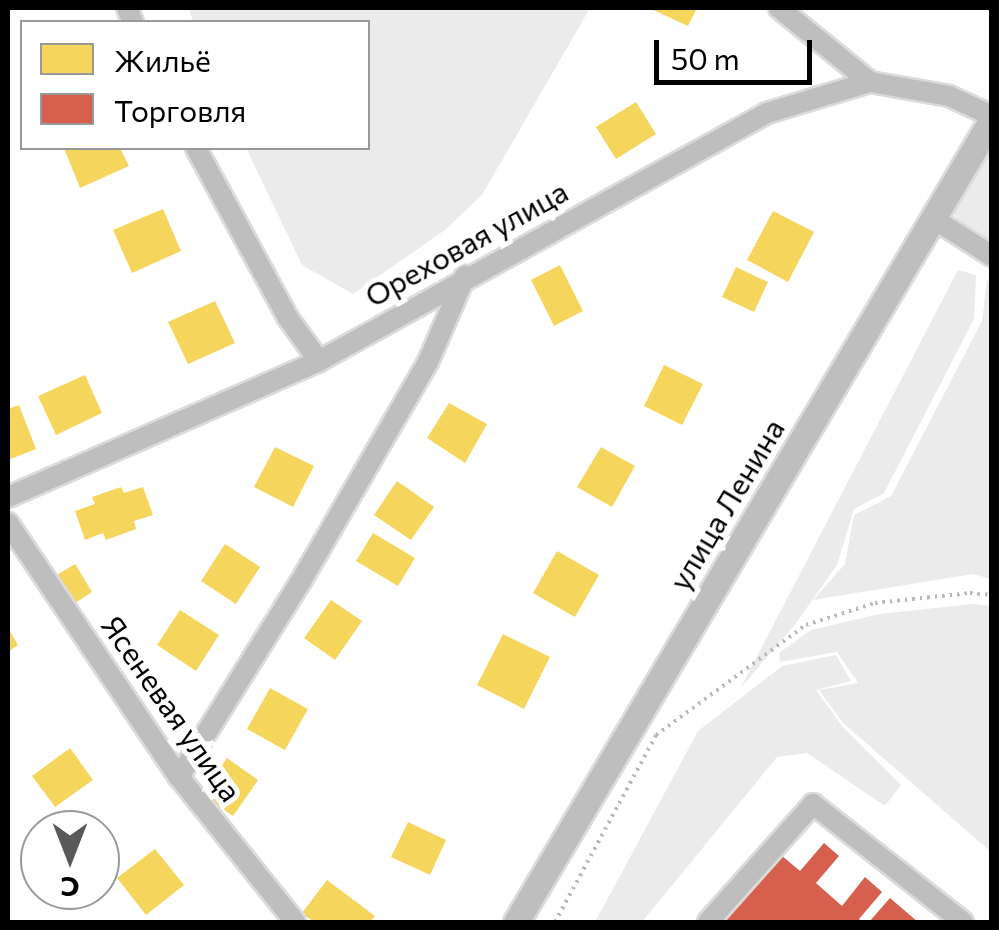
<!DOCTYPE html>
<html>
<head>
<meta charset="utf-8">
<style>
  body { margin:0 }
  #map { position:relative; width:999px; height:930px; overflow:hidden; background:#fff; font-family:Commissioner,sans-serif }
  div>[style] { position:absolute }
  .green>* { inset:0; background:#ebebeb }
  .homes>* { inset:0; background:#f6d55c }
  .shops>* { inset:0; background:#d6604d }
  .path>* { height:4px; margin-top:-2px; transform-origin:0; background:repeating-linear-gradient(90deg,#b9b9b9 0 2.5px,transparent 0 7.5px) }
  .roads { filter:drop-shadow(2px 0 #dbdbdb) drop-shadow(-2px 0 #dbdbdb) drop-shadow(0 2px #dbdbdb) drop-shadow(0 -2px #dbdbdb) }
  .minor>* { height:20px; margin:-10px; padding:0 10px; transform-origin:10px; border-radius:10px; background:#bebebe }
  .major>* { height:25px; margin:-12.5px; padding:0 12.5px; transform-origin:12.5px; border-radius:12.5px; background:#bebebe }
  span { translate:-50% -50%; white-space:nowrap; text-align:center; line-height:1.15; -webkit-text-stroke:10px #fff; paint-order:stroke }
  .street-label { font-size:30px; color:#000 }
  .frame { position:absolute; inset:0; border:10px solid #000; pointer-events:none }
  .legend { position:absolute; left:20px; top:20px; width:350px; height:130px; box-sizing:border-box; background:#fff; border:2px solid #999; margin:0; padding:12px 18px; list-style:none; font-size:30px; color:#000 }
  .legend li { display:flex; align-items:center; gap:20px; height:50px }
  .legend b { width:50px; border:2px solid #999 }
  .north { position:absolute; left:20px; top:810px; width:100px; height:100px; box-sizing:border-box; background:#fff; border:2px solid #999; border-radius:50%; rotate:180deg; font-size:28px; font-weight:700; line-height:40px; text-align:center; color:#000 }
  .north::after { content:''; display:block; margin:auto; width:35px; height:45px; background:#595959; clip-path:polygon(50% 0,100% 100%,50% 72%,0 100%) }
  .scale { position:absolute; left:654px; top:40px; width:158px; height:45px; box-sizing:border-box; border:5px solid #000; border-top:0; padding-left:12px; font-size:30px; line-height:35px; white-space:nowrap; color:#000; -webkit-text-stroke:8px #fff; paint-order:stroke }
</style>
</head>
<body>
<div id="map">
  <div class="green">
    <div style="clip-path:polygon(189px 8px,590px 8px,482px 195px,445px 230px,353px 294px,302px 265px,246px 148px,368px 148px,368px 22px,193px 22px)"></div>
    <div style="clip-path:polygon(991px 141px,991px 246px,960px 226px,952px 210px)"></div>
    <div style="clip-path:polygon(958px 270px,976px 275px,974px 319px,884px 493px,854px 509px,837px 565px,796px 623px,740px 689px)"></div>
    <div style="clip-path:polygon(987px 280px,992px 283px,991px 579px,973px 574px,813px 600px,845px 564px,854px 515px,891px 496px,982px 321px)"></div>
    <div style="clip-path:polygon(973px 604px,991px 606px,991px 852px,843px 723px,819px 690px,858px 683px,837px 652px,780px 662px,779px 653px,811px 630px,879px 614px)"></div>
    <div style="clip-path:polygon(836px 655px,851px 681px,816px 690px,842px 726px,901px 785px,885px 806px,807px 753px,777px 757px,642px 922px,595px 922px,698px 731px,782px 666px)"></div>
  </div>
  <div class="homes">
    <div style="clip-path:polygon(649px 8px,697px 8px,688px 26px)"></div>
    <div style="clip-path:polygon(636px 102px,656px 134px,616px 159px,596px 127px)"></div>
    <div style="clip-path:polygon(64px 148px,120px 148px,129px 166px,80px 188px)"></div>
    <div style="clip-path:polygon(163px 209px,181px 251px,132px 273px,113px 230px)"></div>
    <div style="clip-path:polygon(773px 211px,814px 232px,788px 282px,747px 260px)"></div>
    <div style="clip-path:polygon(560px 265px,583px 311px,554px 326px,531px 280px)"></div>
    <div style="clip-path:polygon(736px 267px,768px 282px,754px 312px,722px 297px)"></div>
    <div style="clip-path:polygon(215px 301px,235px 343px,188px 364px,168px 322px)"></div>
    <div style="clip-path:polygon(664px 365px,703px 384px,682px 425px,644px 406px)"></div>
    <div style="clip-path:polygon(85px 375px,102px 413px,56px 435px,38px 396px)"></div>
    <div style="clip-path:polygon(449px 403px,487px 424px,465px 463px,427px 438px)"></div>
    <div style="clip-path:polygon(19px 405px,36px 449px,8px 460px,8px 409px)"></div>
    <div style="clip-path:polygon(275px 447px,314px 466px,293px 507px,254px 487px)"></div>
    <div style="clip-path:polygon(601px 447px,635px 466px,612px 507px,577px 487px)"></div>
    <div style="clip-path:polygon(397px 481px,434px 507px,411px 540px,374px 515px)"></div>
    <div style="clip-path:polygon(121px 487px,124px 493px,143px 487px,153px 515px,134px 521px,136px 529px,106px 540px,103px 533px,85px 540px,75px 511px,95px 504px,92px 497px)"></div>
    <div style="clip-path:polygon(373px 533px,415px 558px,398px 586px,356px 561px)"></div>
    <div style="clip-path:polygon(225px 544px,260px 567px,236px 604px,201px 581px)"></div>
    <div style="clip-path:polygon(557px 551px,599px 575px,575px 617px,533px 593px)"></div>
    <div style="clip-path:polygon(75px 564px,92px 592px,75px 603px,57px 575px)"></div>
    <div style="clip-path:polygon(331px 600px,362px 621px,335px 660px,304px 638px)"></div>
    <div style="clip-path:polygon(180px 610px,219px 635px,196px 671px,157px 645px)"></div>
    <div style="clip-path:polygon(8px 628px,18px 645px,8px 652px)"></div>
    <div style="clip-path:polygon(503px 634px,550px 657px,524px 709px,477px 685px)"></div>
    <div style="clip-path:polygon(270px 688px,308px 709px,285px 750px,247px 729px)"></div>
    <div style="clip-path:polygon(70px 748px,93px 780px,55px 807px,32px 776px)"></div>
    <div style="clip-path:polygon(227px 758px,258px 780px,233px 816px,202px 794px)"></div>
    <div style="clip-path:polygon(408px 822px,446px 840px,430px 875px,391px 857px)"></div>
    <div style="clip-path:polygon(155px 849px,184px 885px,146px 915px,117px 878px)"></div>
    <div style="clip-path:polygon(327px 880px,375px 916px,370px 922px,314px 922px,302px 913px)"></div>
  </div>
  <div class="shops">
    <div style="clip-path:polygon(824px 843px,839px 856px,816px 883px,842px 906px,865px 877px,882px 892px,859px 919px,862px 922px,724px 922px,781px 855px,800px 871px)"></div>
    <div style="clip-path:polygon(890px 898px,918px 922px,869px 922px)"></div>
  </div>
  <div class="path">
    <div style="left:555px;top:922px;width:213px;rotate:-61.6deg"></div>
    <div style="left:656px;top:735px;width:186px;rotate:-36.3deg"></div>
    <div style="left:806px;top:625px;width:72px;rotate:-17.7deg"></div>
    <div style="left:875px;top:603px;width:96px;rotate:-6deg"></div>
    <div style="left:970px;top:593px;width:22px;rotate:5deg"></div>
  </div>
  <div class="roads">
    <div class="minor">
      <div style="left:127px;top:8px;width:15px;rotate:67deg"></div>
      <div style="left:779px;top:8px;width:117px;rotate:39.1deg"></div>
      <div style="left:870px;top:82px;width:80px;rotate:10deg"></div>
      <div style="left:949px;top:96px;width:47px;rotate:24.9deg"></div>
      <div style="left:196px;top:148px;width:193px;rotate:61.6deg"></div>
      <div style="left:288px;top:318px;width:53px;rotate:54.2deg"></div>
      <div style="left:319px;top:361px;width:512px;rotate:-28.97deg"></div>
      <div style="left:767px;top:113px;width:108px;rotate:-16.8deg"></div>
      <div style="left:934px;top:219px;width:69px;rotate:32.5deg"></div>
      <div style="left:8px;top:497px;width:339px;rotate:-23.6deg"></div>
      <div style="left:8px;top:523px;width:306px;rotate:56.1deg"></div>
      <div style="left:179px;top:777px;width:186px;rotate:51.3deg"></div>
      <div style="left:179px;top:777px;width:231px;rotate:-58.1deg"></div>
      <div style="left:301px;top:581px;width:253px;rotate:-59.9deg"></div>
      <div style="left:428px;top:362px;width:94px;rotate:-66.7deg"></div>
      <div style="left:708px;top:922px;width:158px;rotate:-48.3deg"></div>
      <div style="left:813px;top:804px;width:191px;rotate:38.2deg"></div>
    </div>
    <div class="major">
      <div style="left:516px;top:922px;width:933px;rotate:-59.34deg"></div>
    </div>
  </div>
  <div class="street-label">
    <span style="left:466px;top:243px;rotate:-29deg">Ореховая улица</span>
    <span style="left:726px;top:504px;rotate:-59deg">улица Ленина</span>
    <span style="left:172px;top:708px;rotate:55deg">Ясеневая улица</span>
  </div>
  <div class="frame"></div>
  <ul class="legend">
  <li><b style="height:28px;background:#f6d55c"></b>Жильё</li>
  <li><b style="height:28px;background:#d6604d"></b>Торговля</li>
  </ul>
  <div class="north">С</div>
  <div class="scale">50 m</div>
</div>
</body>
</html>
